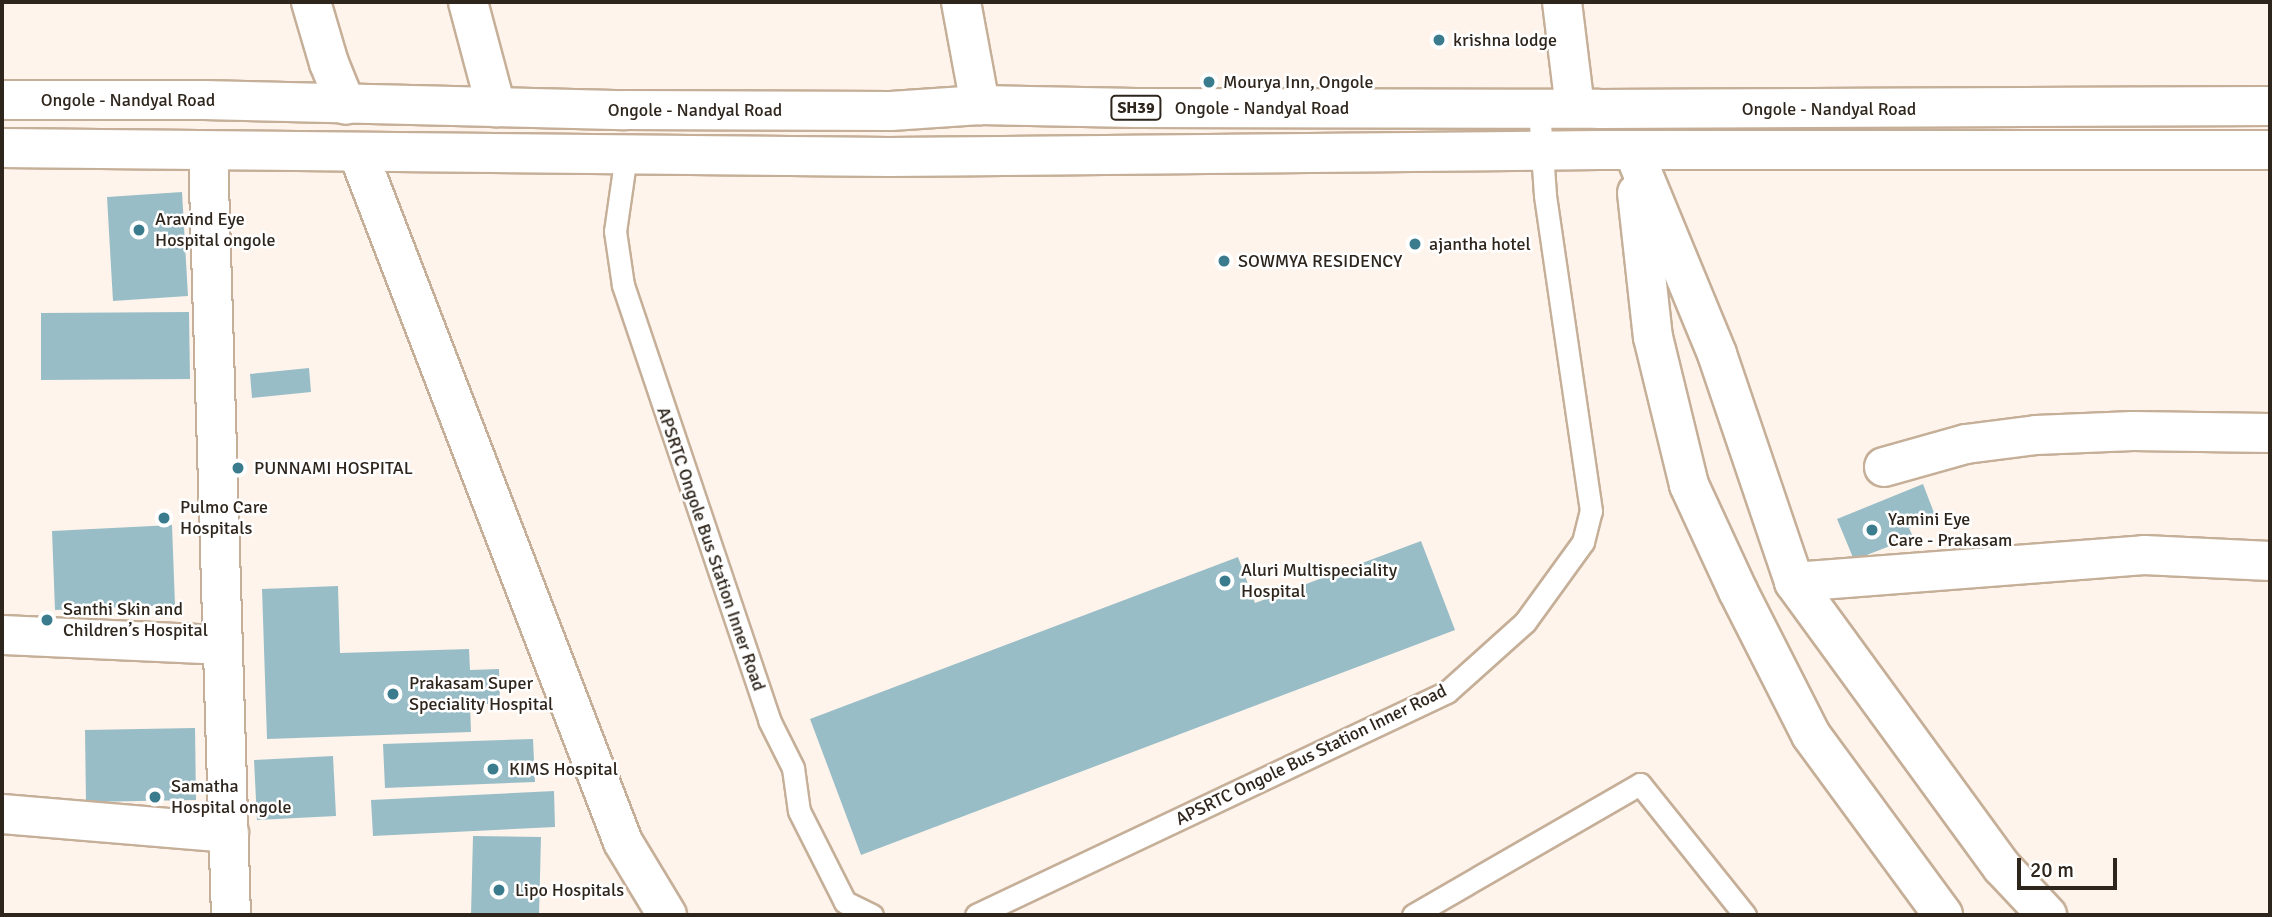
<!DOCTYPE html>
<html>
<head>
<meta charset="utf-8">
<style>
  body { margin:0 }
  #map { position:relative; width:2272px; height:917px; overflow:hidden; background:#fef4eb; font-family:Signika,sans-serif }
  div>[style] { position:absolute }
  .building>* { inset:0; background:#99bdc7 }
  .roads { filter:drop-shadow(2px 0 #c6af98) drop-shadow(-2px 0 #c6af98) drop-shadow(0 2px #c6af98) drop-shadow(0 -2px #c6af98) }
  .service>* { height:21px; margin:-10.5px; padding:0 10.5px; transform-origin:10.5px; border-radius:10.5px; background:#fff }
  .minor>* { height:38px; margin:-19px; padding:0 19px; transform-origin:19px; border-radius:19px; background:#fff }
  .tertiary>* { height:38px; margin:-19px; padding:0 19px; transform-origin:19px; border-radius:19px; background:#fff }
  .primary>* { height:38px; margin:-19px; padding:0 19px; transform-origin:19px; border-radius:19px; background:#fff }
  .dots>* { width:19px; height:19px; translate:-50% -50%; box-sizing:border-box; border:4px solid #fff; border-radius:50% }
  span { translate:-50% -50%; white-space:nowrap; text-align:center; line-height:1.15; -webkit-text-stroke:5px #fff; paint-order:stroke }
  .shield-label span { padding:2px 5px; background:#fff; border:2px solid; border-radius:5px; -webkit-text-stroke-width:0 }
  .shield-label { font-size:16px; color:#2e251c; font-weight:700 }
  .poi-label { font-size:18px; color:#2e251c }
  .left { translate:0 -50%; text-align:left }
  .street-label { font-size:18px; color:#2e251c }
  .frame { position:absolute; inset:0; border:4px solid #2e251c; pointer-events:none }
  .scale { position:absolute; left:2017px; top:858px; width:100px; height:32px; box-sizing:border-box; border:4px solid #2e251c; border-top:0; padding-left:9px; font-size:21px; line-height:24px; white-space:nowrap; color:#2e251c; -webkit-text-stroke:5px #fff; paint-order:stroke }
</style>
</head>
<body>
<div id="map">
  <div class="building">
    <div style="clip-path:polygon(182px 192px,188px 296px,113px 301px,107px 197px)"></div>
    <div style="clip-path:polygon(189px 312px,190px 379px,41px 380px,41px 313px)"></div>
    <div style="clip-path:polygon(309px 368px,311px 392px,252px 398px,250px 374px)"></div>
    <div style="clip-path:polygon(1923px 484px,1936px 518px,1909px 528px,1913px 537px,1854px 560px,1837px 519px)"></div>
    <div style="clip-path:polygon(172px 525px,175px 605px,55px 610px,52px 531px)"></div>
    <div style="clip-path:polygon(1421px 541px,1455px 630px,861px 855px,810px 719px,1238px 557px,1255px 603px)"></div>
    <div style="clip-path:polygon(338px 586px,340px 653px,469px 649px,470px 670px,499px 669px,500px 704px,470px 704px,471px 732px,267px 739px,262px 589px)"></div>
    <div style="clip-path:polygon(195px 728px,196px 800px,86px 802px,85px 730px)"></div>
    <div style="clip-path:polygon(533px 739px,535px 782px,385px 788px,383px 744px)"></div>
    <div style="clip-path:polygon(333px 756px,336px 816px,257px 820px,254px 760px)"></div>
    <div style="clip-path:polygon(554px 791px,555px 827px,373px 836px,371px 800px)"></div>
    <div style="clip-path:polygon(473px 836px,541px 837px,539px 915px,471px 915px)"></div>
  </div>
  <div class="roads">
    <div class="service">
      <div style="left:626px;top:155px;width:77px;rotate:98.2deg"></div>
      <div style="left:615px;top:231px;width:55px;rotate:81.6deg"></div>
      <div style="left:623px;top:285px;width:459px;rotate:71.4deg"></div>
      <div style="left:769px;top:720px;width:54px;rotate:63.4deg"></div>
      <div style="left:793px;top:768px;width:43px;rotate:82.1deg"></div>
      <div style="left:799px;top:811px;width:102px;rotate:63.2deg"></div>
      <div style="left:845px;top:902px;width:30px;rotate:26deg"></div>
      <div style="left:976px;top:915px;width:521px;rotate:-25.34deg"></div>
      <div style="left:1447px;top:692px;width:105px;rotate:-41.9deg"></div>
      <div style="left:1525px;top:622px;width:99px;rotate:-54.1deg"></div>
      <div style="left:1583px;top:542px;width:32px;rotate:-76deg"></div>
      <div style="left:1591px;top:511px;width:319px;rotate:-98.3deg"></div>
      <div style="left:1545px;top:195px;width:86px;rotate:-94deg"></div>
      <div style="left:1413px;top:915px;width:262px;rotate:-30deg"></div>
      <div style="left:1640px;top:784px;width:168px;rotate:51.3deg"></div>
    </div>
    <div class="minor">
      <div style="left:311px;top:2px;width:64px;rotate:73.6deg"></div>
      <div style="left:329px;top:63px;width:45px;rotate:68deg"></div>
      <div style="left:468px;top:2px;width:109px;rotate:75.1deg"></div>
      <div style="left:961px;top:2px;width:105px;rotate:79.5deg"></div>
      <div style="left:1562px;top:2px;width:107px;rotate:83deg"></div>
      <div style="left:208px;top:151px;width:764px;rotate:88.28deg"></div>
      <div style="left:358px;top:153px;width:738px;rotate:68.96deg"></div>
      <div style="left:623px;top:842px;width:85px;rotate:58.9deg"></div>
      <div style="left:1884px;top:467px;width:85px;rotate:-15.7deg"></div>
      <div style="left:1966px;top:444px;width:71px;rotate:-7.3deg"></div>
      <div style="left:2036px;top:435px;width:97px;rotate:-2.4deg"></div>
      <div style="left:2133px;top:431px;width:137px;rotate:0.8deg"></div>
      <div style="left:1794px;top:582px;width:351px;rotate:-4.4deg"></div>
      <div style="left:2144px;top:555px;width:126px;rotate:2.7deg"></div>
      <div style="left:2px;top:635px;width:221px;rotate:2.6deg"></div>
      <div style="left:2px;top:814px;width:228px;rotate:4.8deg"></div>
    </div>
    <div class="tertiary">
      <div style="left:1633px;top:150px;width:221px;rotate:67.6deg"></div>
      <div style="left:1717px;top:354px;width:241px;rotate:71.3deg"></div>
      <div style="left:1794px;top:582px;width:353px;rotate:53.9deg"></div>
      <div style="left:2002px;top:867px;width:66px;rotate:46.8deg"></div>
      <div style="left:1637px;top:193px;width:145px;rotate:83.7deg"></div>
      <div style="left:1653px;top:337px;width:152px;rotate:76.3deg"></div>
      <div style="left:1689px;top:485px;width:117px;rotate:65.2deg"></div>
      <div style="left:1738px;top:591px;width:161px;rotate:63.1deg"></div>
      <div style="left:1811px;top:735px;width:223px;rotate:53.7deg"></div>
    </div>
    <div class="primary">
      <div style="left:2px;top:100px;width:202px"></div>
      <div style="left:204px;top:100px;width:421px;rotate:1.4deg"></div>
      <div style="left:625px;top:110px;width:266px;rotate:0.2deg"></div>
      <div style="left:891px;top:111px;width:89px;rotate:-3.9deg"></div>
      <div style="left:980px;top:105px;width:156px;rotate:1.1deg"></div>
      <div style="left:1136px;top:108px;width:462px;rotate:0.1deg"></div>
      <div style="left:1598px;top:109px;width:672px;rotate:-0.26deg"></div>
      <div style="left:2px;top:148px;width:887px;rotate:0.58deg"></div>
      <div style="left:889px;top:157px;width:710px;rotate:-0.56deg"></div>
      <div style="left:1599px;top:150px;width:671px"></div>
    </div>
  </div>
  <div class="dots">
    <div style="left:1439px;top:40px;background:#3a7c8d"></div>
    <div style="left:1209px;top:82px;background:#3a7c8d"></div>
    <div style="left:139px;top:230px;background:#3a7c8d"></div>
    <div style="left:1415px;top:244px;background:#3a7c8d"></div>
    <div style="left:1224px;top:261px;background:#3a7c8d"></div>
    <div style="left:238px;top:468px;background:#3a7c8d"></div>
    <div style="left:164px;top:518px;background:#3a7c8d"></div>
    <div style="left:1872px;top:530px;background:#3a7c8d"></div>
    <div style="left:1225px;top:581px;background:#3a7c8d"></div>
    <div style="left:47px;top:620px;background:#3a7c8d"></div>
    <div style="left:393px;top:694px;background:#3a7c8d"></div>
    <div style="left:493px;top:769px;background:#3a7c8d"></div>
    <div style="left:155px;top:797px;background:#3a7c8d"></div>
    <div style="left:499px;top:890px;background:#3a7c8d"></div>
  </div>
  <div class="shield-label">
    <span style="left:1136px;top:108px">SH39</span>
  </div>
  <div class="poi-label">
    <span class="left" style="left:1453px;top:40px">krishna lodge</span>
    <span class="left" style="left:1223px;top:82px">Mourya Inn, Ongole</span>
    <span class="left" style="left:155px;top:230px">Aravind Eye<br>Hospital ongole</span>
    <span class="left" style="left:1429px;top:244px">ajantha hotel</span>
    <span class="left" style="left:1238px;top:261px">SOWMYA RESIDENCY</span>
    <span class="left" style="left:254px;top:468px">PUNNAMI HOSPITAL</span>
    <span class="left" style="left:180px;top:518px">Pulmo Care<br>Hospitals</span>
    <span class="left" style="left:1888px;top:530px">Yamini Eye<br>Care - Prakasam</span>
    <span class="left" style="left:1241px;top:581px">Aluri Multispeciality<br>Hospital</span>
    <span class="left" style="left:63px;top:620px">Santhi Skin and<br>Children’s Hospital</span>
    <span class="left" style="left:409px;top:694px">Prakasam Super<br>Speciality Hospital</span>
    <span class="left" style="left:509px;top:769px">KIMS Hospital</span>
    <span class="left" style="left:171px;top:797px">Samatha<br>Hospital ongole</span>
    <span class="left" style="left:515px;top:890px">Lipo Hospitals</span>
  </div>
  <div class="street-label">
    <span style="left:128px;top:100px">Ongole - Nandyal Road</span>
    <span style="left:1262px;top:108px">Ongole - Nandyal Road</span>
    <span style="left:1829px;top:109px">Ongole - Nandyal Road</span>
    <span style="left:695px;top:110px">Ongole - Nandyal Road</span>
    <span style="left:711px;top:549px;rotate:71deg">APSRTC Ongole Bus Station Inner Road</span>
    <span style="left:1311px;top:755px;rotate:-26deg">APSRTC Ongole Bus Station Inner Road</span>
  </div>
  <div class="frame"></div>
  <div class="scale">20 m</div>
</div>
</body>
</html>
